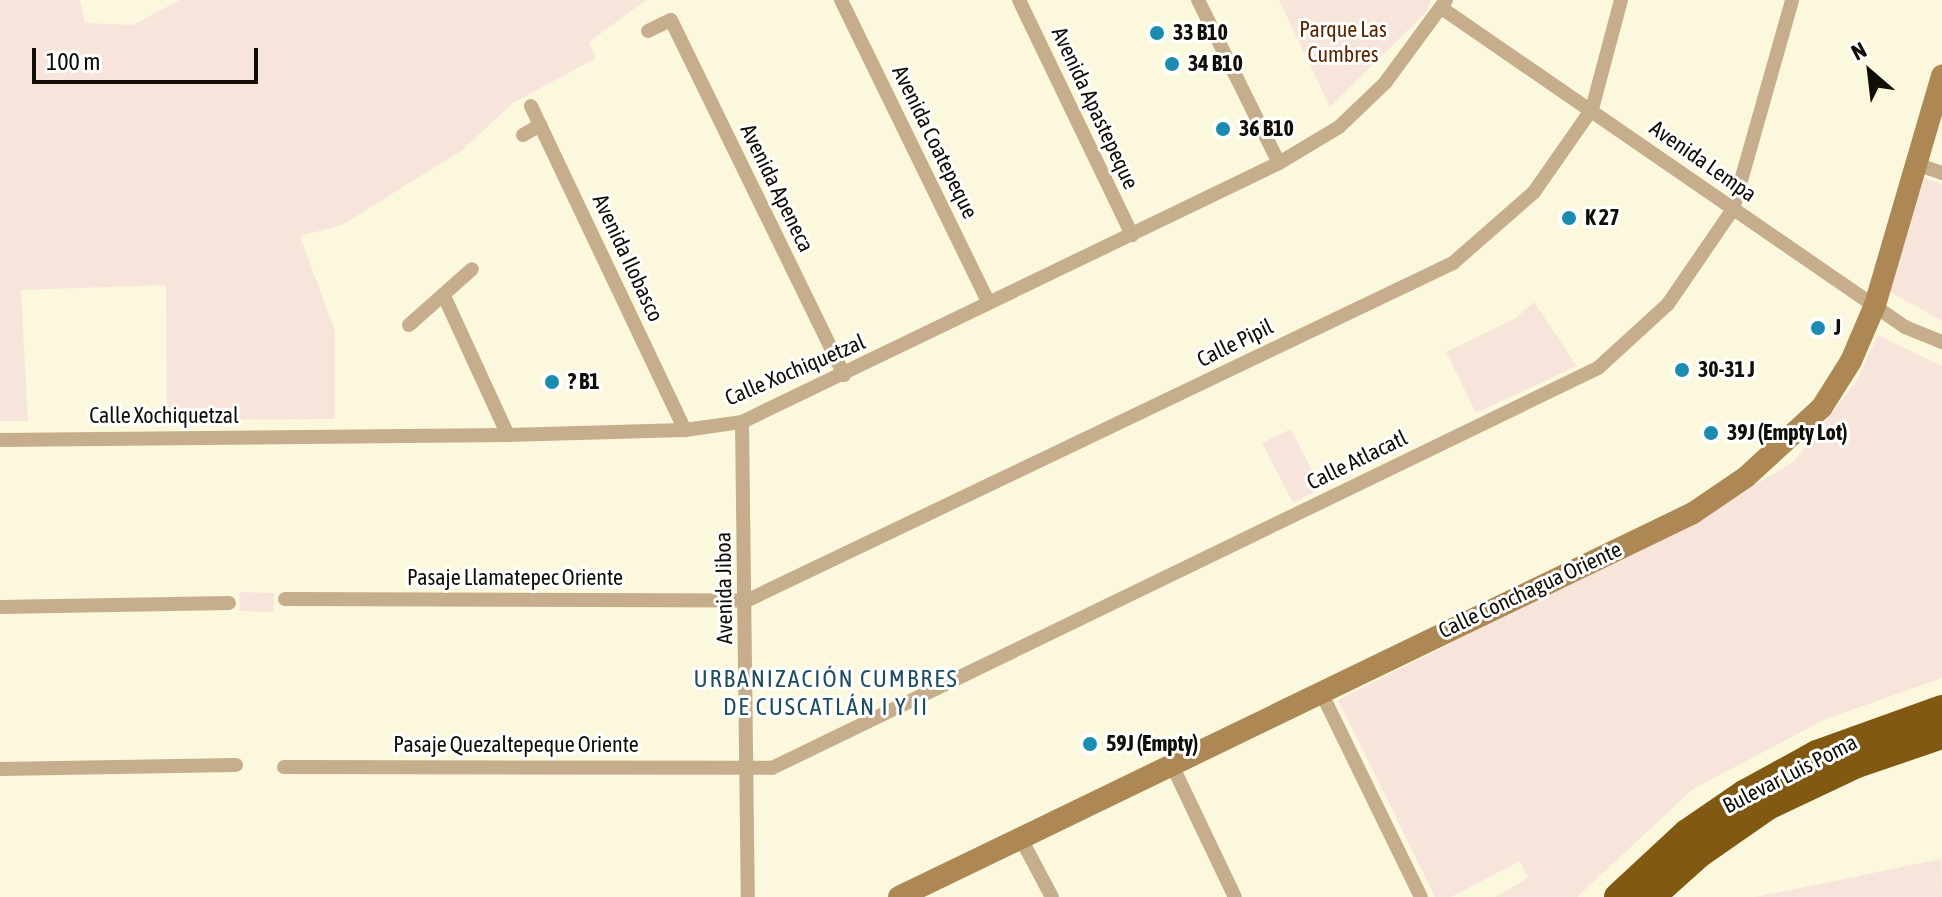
<!DOCTYPE html>
<html>
<head>
<meta charset="utf-8">
<style>
  body { margin:0 }
  #map { position:relative; width:1942px; height:897px; overflow:hidden; background:#fcf8dd; font-family:"Asap Condensed",sans-serif }
  div>[style] { position:absolute }
  .green>* { inset:0; background:#f7e5dc }
  .street>* { height:14px; margin:-7px; padding:0 7px; transform-origin:7px; border-radius:7px; background:#c6ad8b }
  .secondary>* { height:22px; margin:-11px; padding:0 11px; transform-origin:11px; border-radius:11px; background:#ad8854 }
  .highway>* { height:28px; margin:-14px; padding:0 14px; transform-origin:14px; border-radius:14px; background:#825913 }
  .dots>* { width:22px; height:22px; translate:-50% -50%; box-sizing:border-box; border:4px solid #fff; border-radius:50% }
  span { translate:-50% -50%; white-space:nowrap; text-align:center; line-height:1.15; -webkit-text-stroke:6px #fff; paint-order:stroke }
  .park-label { font-size:22px; color:#5d2801 }
  .poi-label { font-size:22px; color:#100e06; font-weight:700 }
  .left { translate:0 -50%; text-align:left }
  .street-label { font-size:22px; color:#100e06 }
  .neighbourhood-label { font-size:24px; color:#1e4e60; letter-spacing:2px }
  .north { position:absolute; left:1830px; top:32px; width:80px; height:80px; -webkit-text-stroke:6px #fff; paint-order:stroke; rotate:332deg; font-size:22px; font-weight:700; line-height:32px; text-align:center; color:#100e06 }
  .north::after { content:''; display:block; margin:auto; width:28px; height:36px; background:#100e06; clip-path:polygon(50% 0,100% 100%,50% 72%,0 100%) }
  .scale { position:absolute; left:32px; top:48px; width:226px; height:36px; box-sizing:border-box; border:4px solid #100e06; border-top:0; padding-left:10px; font-size:24px; line-height:28px; white-space:nowrap; color:#100e06; -webkit-text-stroke:6px #fff; paint-order:stroke }
</style>
</head>
<body>
<div id="map">
  <div class="green">
    <div style="clip-path:polygon(0 0,80px 0,85px 23px,133px 25px,180px 0,646px 0,589px 42px,596px 58px,513px 103px,461px 151px,342px 225px,300px 236px,335px 331px,335px 419px,167px 420px,166px 285px,21px 290px,28px 421px,0 421px)"></div>
    <div style="clip-path:polygon(1279px 0,1431px 0,1427px 11px,1330px 107px)"></div>
    <div style="clip-path:polygon(1921px 177px,1942px 184px,1942px 321px,1889px 291px)"></div>
    <div style="clip-path:polygon(1534px 302px,1577px 366px,1476px 413px,1446px 352px,1516px 318px)"></div>
    <div style="clip-path:polygon(1878px 335px,1942px 366px,1942px 678px,1826px 719px,1693px 789px,1577px 897px,1495px 897px,1528px 878px,1520px 861px,1451px 897px,1435px 897px,1338px 700px,1696px 520px,1793px 462px,1856px 382px)"></div>
    <div style="clip-path:polygon(1291px 429px,1321px 488px,1293px 503px,1262px 443px)"></div>
    <div style="clip-path:polygon(240px 592px,274px 593px,273px 612px,239px 611px)"></div>
    <div style="clip-path:polygon(1941px 859px,1942px 897px,1756px 897px)"></div>
  </div>
  <div class="street">
    <div style="left:841px;top:0;width:337px;rotate:64deg"></div>
    <div style="left:1019px;top:0;width:261px;rotate:64.3deg"></div>
    <div style="left:1198px;top:0;width:182px;rotate:63.6deg"></div>
    <div style="left:1443px;top:9px;width:561px;rotate:34.54deg"></div>
    <div style="left:1905px;top:327px;width:40px;rotate:22deg"></div>
    <div style="left:648px;top:31px;width:25px;rotate:-26deg"></div>
    <div style="left:671px;top:20px;width:395px;rotate:64deg"></div>
    <div style="left:531px;top:106px;width:359px;rotate:64.6deg"></div>
    <div style="left:523px;top:135px;width:20px;rotate:-30deg"></div>
    <div style="left:1916px;top:164px;width:28px;rotate:19deg"></div>
    <div style="left:444px;top:296px;width:153px;rotate:65.3deg"></div>
    <div style="left:409px;top:325px;width:84px;rotate:-41.6deg"></div>
    <div style="left:742px;top:422px;width:475px;rotate:89.3deg"></div>
    <div style="left:0;top:440px;width:508px;rotate:-0.56deg"></div>
    <div style="left:508px;top:435px;width:177px;rotate:-1.6deg"></div>
    <div style="left:685px;top:430px;width:58px;rotate:-8deg"></div>
    <div style="left:742px;top:422px;width:596px;rotate:-25.75deg"></div>
    <div style="left:1279px;top:163px;width:70px;rotate:-31deg"></div>
    <div style="left:1339px;top:127px;width:64px;rotate:-43.7deg"></div>
    <div style="left:1385px;top:83px;width:103px;rotate:-53.7deg"></div>
    <div style="left:285px;top:599px;width:461px;rotate:0.2deg"></div>
    <div style="left:746px;top:601px;width:784px;rotate:-25.55deg"></div>
    <div style="left:1453px;top:263px;width:108px;rotate:-41.2deg"></div>
    <div style="left:1534px;top:192px;width:101px;rotate:-55.1deg"></div>
    <div style="left:1592px;top:109px;width:113px;rotate:-75.1deg"></div>
    <div style="left:0;top:607px;width:229px;rotate:-1deg"></div>
    <div style="left:1320px;top:690px;width:230px;rotate:64deg"></div>
    <div style="left:1171px;top:763px;width:148px;rotate:64.5deg"></div>
    <div style="left:284px;top:767px;width:488px;rotate:0.1deg"></div>
    <div style="left:772px;top:768px;width:918px;rotate:-25.84deg"></div>
    <div style="left:1598px;top:368px;width:95px;rotate:-42.4deg"></div>
    <div style="left:1668px;top:304px;width:115px;rotate:-55.6deg"></div>
    <div style="left:1733px;top:209px;width:217px;rotate:-74.2deg"></div>
    <div style="left:0;top:769px;width:236px;rotate:-1deg"></div>
    <div style="left:1019px;top:835px;width:70px;rotate:62deg"></div>
  </div>
  <div class="secondary">
    <div style="left:899px;top:897px;width:882px;rotate:-25.81deg"></div>
    <div style="left:1693px;top:513px;width:64px;rotate:-34.2deg"></div>
    <div style="left:1746px;top:477px;width:103px;rotate:-42.6deg"></div>
    <div style="left:1822px;top:407px;width:54px;rotate:-57.8deg"></div>
    <div style="left:1851px;top:361px;width:61px;rotate:-66.8deg"></div>
    <div style="left:1875px;top:305px;width:239px;rotate:-73.7deg"></div>
  </div>
  <div class="highway">
    <div style="left:1618px;top:897px;width:94px;rotate:-42.8deg"></div>
    <div style="left:1687px;top:833px;width:69px;rotate:-34.4deg"></div>
    <div style="left:1744px;top:794px;width:83px;rotate:-28.7deg"></div>
    <div style="left:1817px;top:754px;width:133px;rotate:-19.8deg"></div>
    <div style="left:1651px;top:897px;width:64px;rotate:-41.9deg"></div>
    <div style="left:1699px;top:854px;width:84px;rotate:-34.8deg"></div>
    <div style="left:1768px;top:806px;width:98px;rotate:-25.3deg"></div>
    <div style="left:1857px;top:764px;width:90px;rotate:-18.8deg"></div>
  </div>
  <div class="dots">
    <div style="left:1157px;top:33px;background:#1b8bb0"></div>
    <div style="left:1172px;top:64px;background:#1b8bb0"></div>
    <div style="left:1223px;top:129px;background:#1b8bb0"></div>
    <div style="left:1569px;top:218px;background:#1b8bb0"></div>
    <div style="left:1818px;top:328px;background:#1b8bb0"></div>
    <div style="left:1682px;top:370px;background:#1b8bb0"></div>
    <div style="left:552px;top:382px;background:#1b8bb0"></div>
    <div style="left:1711px;top:433px;background:#1b8bb0"></div>
    <div style="left:1090px;top:744px;background:#1b8bb0"></div>
  </div>
  <div class="park-label">
    <span style="left:1343px;top:42px">Parque Las<br>Cumbres</span>
  </div>
  <div class="poi-label">
    <span class="left" style="left:1173px;top:33px">33 B10</span>
    <span class="left" style="left:1188px;top:64px">34 B10</span>
    <span class="left" style="left:1239px;top:129px">36 B10</span>
    <span class="left" style="left:1585px;top:218px">K 27</span>
    <span class="left" style="left:1834px;top:328px">J</span>
    <span class="left" style="left:1698px;top:370px">30-31 J</span>
    <span class="left" style="left:568px;top:382px">? B1</span>
    <span class="left" style="left:1727px;top:433px">39J (Empty Lot)</span>
    <span class="left" style="left:1106px;top:744px">59J (Empty)</span>
  </div>
  <div class="street-label">
    <span style="left:1095px;top:108px;rotate:65deg">Avenida Apastepeque</span>
    <span style="left:935px;top:142px;rotate:64deg">Avenida Coatepeque</span>
    <span style="left:1703px;top:161px;rotate:35deg">Avenida Lempa</span>
    <span style="left:777px;top:188px;rotate:64deg">Avenida Apeneca</span>
    <span style="left:628px;top:258px;rotate:65deg">Avenida Ilobasco</span>
    <span style="left:1235px;top:343px;rotate:-26deg">Calle Pipil</span>
    <span style="left:795px;top:370px;rotate:-23deg">Calle Xochiquetzal</span>
    <span style="left:164px;top:416px">Calle Xochiquetzal</span>
    <span style="left:1357px;top:460px;rotate:-26deg">Calle Atlacatl</span>
    <span style="left:515px;top:578px">Pasaje Llamatepec Oriente</span>
    <span style="left:724px;top:588px;rotate:-91deg">Avenida Jiboa</span>
    <span style="left:1530px;top:590px;rotate:-25deg">Calle Conchagua Oriente</span>
    <span style="left:516px;top:745px">Pasaje Quezaltepeque Oriente</span>
    <span style="left:1790px;top:774px;rotate:-27deg">Bulevar Luis Poma</span>
  </div>
  <div class="neighbourhood-label">
    <span style="left:826px;top:693px">URBANIZACIÓN CUMBRES<br>DE CUSCATLÁN I Y II</span>
  </div>
  <div class="north">N</div>
  <div class="scale">100 m</div>
</div>
</body>
</html>
